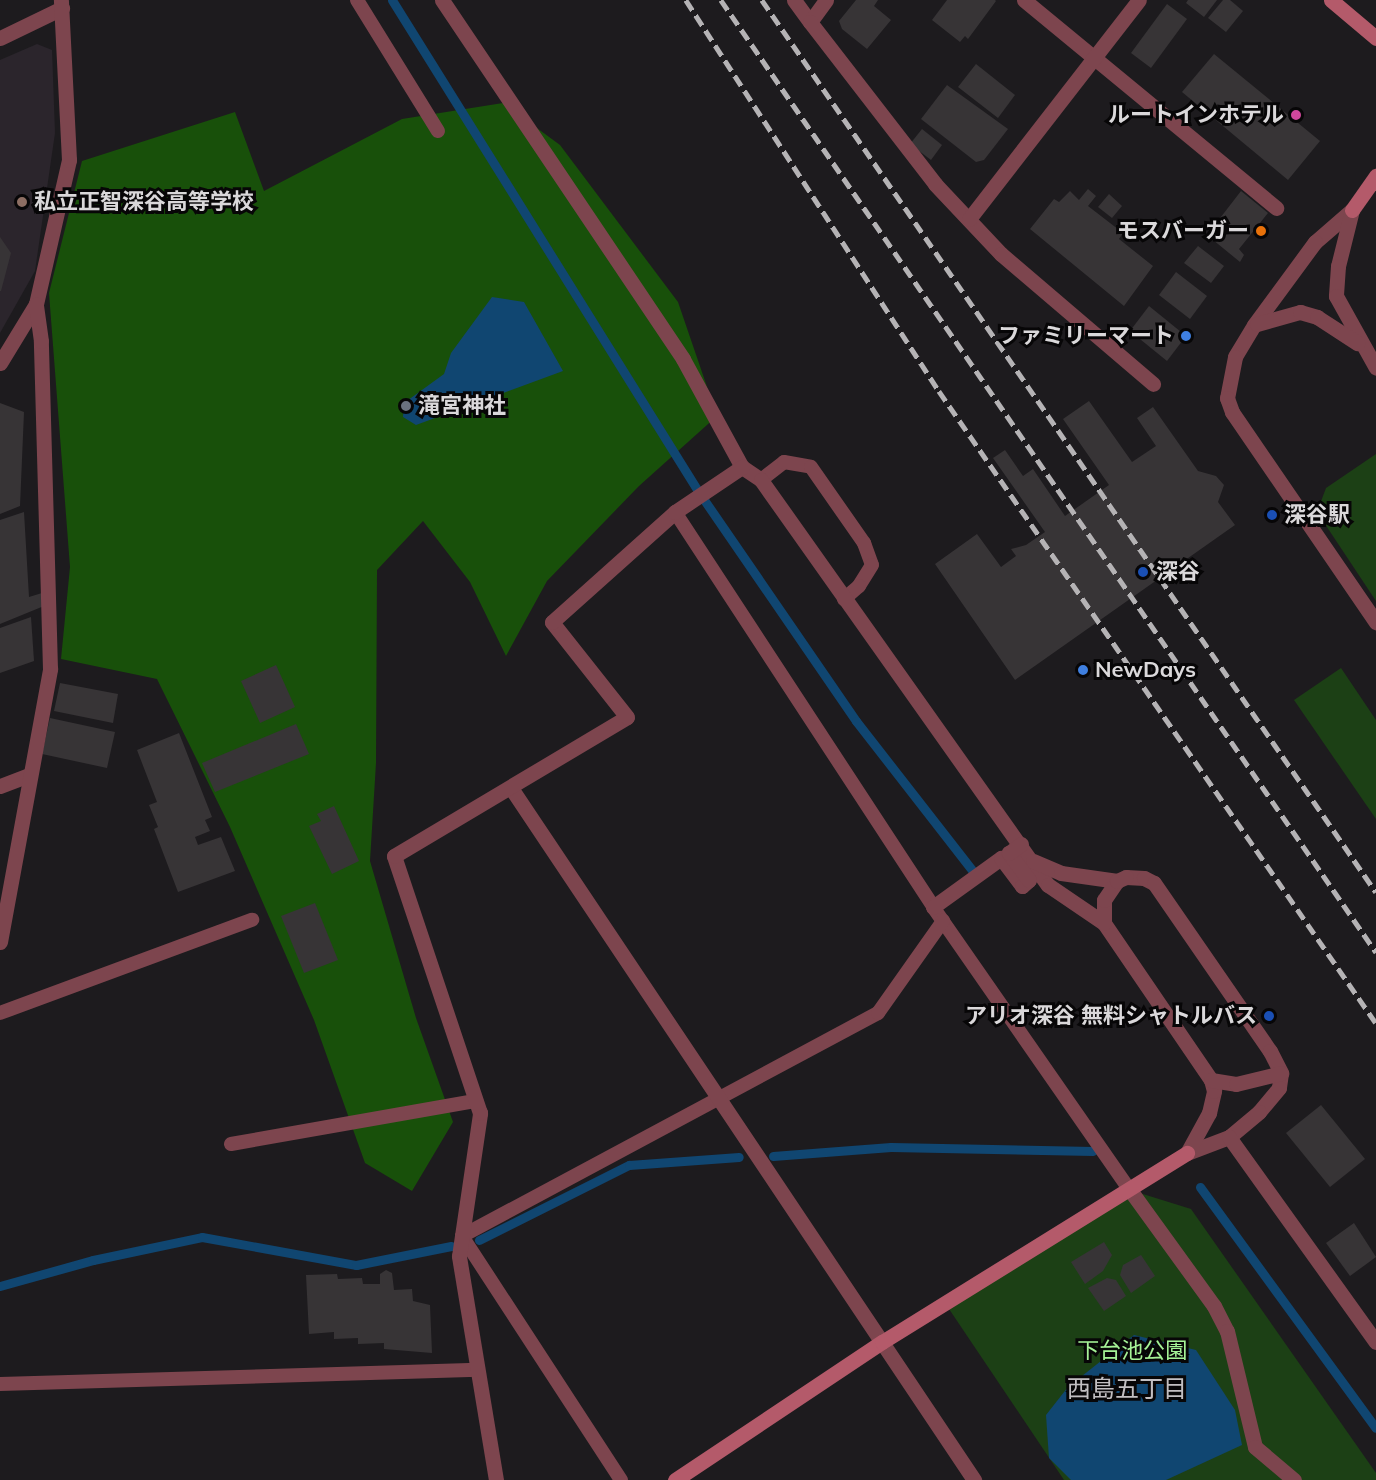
<!DOCTYPE html>
<html>
<head>
<meta charset="utf-8">
<style>
  body { margin:0 }
  #map { position:relative; width:1376px; height:1480px; overflow:hidden; background:#1d1b1e; font-family:Mulish,"Noto Sans JP",sans-serif }
  div>[style] { position:absolute }
  .built>* { inset:0; background:#2b252c }
  .green>* { inset:0; background:#1c4015 }
  .forest>* { inset:0; background:#18500a }
  .water>* { inset:0; background:#104671 }
  .stream>* { height:9px; margin:-4.5px; padding:0 4.5px; transform-origin:4.5px; border-radius:4.5px; background:#104671 }
  .building>* { inset:0; background:#373436 }
  .lane>* { height:14px; margin:-7px; padding:0 7px; transform-origin:7px; border-radius:7px; background:#7d454e }
  .street>* { height:15px; margin:-7.5px; padding:0 7.5px; transform-origin:7.5px; border-radius:7.5px; background:#7d454e }
  .secondary>* { height:15px; margin:-7.5px; padding:0 7.5px; transform-origin:7.5px; border-radius:7.5px; background:#b45a6a }
  .rail>* { height:4.5px; margin-top:-2.25px; transform-origin:0; background:repeating-linear-gradient(90deg,#b5b3b5 0 12px,transparent 0 18px) }
  .dots>* { width:16px; height:16px; translate:-50% -50%; box-sizing:border-box; border:3px solid #070607; border-radius:50% }
  span { translate:-50% -50%; white-space:nowrap; text-align:center; line-height:1.15; -webkit-text-stroke:6px #070607; paint-order:stroke }
  .poi-label { font-size:22px; color:#dad8da; font-weight:700 }
  .right { translate:-100% -50%; text-align:right }
  .left { translate:0 -50%; text-align:left }
  .park-label { font-size:22px; color:#a6f397 }
  .neighbourhood-label { font-size:24px; color:#c2bfc2 }
</style>
</head>
<body>
<div id="map">
  <div class="built">
    <div style="clip-path:polygon(37px 44px,52px 50px,55px 133px,35px 271px,0 333px,0 60px)"></div>
  </div>
  <div class="green">
    <div style="clip-path:polygon(1376px 454px,1376px 601px,1317px 512px,1326px 488px)"></div>
    <div style="clip-path:polygon(1341px 668px,1376px 720px,1376px 819px,1294px 700px)"></div>
    <div style="clip-path:polygon(1130px 1190px,1191px 1209px,1376px 1473px,1376px 1480px,1064px 1480px,945px 1303px)"></div>
  </div>
  <div class="forest">
    <div style="clip-path:polygon(503px 103px,560px 145px,678px 302px,717px 416px,639px 486px,547px 581px,506px 656px,470px 582px,423px 521px,377px 570px,376px 763px,370px 861px,416px 1018px,453px 1122px,412px 1191px,365px 1163px,314px 1020px,230px 827px,157px 679px,61px 659px,70px 567px,49px 293px,82px 161px,235px 112px,264px 191px,402px 119px)"></div>
  </div>
  <div class="water">
    <div style="clip-path:polygon(492px 297px,524px 302px,563px 371px,416px 425px,403px 417px,404px 403px,444px 374px,451px 353px)"></div>
    <div style="clip-path:polygon(1134px 1335px,1196px 1350px,1235px 1410px,1242px 1445px,1166px 1480px,1071px 1480px,1049px 1458px,1046px 1415px,1068px 1387px)"></div>
  </div>
  <div class="stream">
    <div style="left:392px;top:0;width:579px;rotate:58.07deg"></div>
    <div style="left:698px;top:491px;width:279px;rotate:55.5deg"></div>
    <div style="left:856px;top:721px;width:189px;rotate:52.1deg"></div>
    <div style="left:773px;top:1156px;width:118px;rotate:-4.4deg"></div>
    <div style="left:891px;top:1147px;width:202px;rotate:1.1deg"></div>
    <div style="left:1200px;top:1187px;width:298px;rotate:53.9deg"></div>
    <div style="left:479px;top:1240px;width:168px;rotate:-26.6deg"></div>
    <div style="left:629px;top:1165px;width:110px;rotate:-4.2deg"></div>
    <div style="left:0;top:1286px;width:97px;rotate:-15.6deg"></div>
    <div style="left:93px;top:1260px;width:111px;rotate:-11.9deg"></div>
    <div style="left:202px;top:1237px;width:157px;rotate:10.3deg"></div>
    <div style="left:356px;top:1265px;width:97px;rotate:-11.3deg"></div>
  </div>
  <div class="building">
    <div style="clip-path:polygon(856px 0,878px 0,874px 6px,891px 20px,867px 49px,842px 29px,839px 21px)"></div>
    <div style="clip-path:polygon(947px 0,995px 0,996px 1px,968px 39px,965px 36px,960px 42px,932px 20px)"></div>
    <div style="clip-path:polygon(1188px 0,1217px 0,1204px 17px,1186px 3px)"></div>
    <div style="clip-path:polygon(1223px 0,1230px 0,1243px 11px,1226px 32px,1208px 18px)"></div>
    <div style="clip-path:polygon(1167px 4px,1187px 19px,1151px 68px,1131px 53px)"></div>
    <div style="clip-path:polygon(1214px 54px,1320px 141px,1288px 180px,1182px 92px)"></div>
    <div style="clip-path:polygon(976px 64px,1015px 95px,998px 118px,958px 87px)"></div>
    <div style="clip-path:polygon(947px 85px,1008px 129px,984px 160px,976px 162px,921px 119px)"></div>
    <div style="clip-path:polygon(922px 129px,942px 145px,931px 160px,910px 144px)"></div>
    <div style="clip-path:polygon(1088px 189px,1096px 196px,1088px 206px,1123px 233px,1119px 239px,1153px 266px,1124px 306px,1030px 229px,1054px 199px,1059px 202px,1070px 191px,1079px 200px)"></div>
    <div style="clip-path:polygon(1241px 191px,1268px 213px,1239px 249px,1244px 255px,1240px 262px,1207px 235px)"></div>
    <div style="clip-path:polygon(1109px 194px,1122px 206px,1112px 218px,1098px 207px)"></div>
    <div style="clip-path:polygon(0 237px,11px 253px,1px 291px,0 291px)"></div>
    <div style="clip-path:polygon(1198px 246px,1224px 266px,1211px 283px,1184px 263px)"></div>
    <div style="clip-path:polygon(1176px 272px,1207px 296px,1190px 319px,1159px 295px)"></div>
    <div style="clip-path:polygon(1149px 306px,1186px 336px,1167px 361px,1130px 331px)"></div>
    <div style="clip-path:polygon(1089px 401px,1132px 462px,1156px 446px,1137px 418px,1153px 407px,1198px 471px,1216px 476px,1224px 485px,1218px 502px,1235px 525px,1015px 680px,935px 564px,977px 534px,1001px 567px,1016px 556px,1011px 549px,1026px 545px,1045px 532px,993px 458px,1005px 450px,1023px 476px,1033px 469px,1065px 516px,1109px 485px,1063px 419px)"></div>
    <div style="clip-path:polygon(0 403px,24px 412px,20px 506px,0 514px)"></div>
    <div style="clip-path:polygon(24px 512px,29px 597px,42px 593px,44px 606px,0 624px,0 520px)"></div>
    <div style="clip-path:polygon(31px 617px,34px 661px,0 673px,0 628px)"></div>
    <div style="clip-path:polygon(276px 665px,295px 707px,260px 723px,241px 681px)"></div>
    <div style="clip-path:polygon(60px 683px,118px 694px,113px 723px,54px 711px)"></div>
    <div style="clip-path:polygon(50px 718px,115px 732px,107px 768px,42px 754px)"></div>
    <div style="clip-path:polygon(296px 724px,309px 754px,215px 792px,202px 763px)"></div>
    <div style="clip-path:polygon(179px 733px,212px 817px,205px 820px,210px 831px,195px 837px,198px 845px,221px 837px,235px 871px,178px 892px,154px 829px,158px 827px,149px 805px,157px 802px,137px 750px)"></div>
    <div style="clip-path:polygon(334px 806px,359px 861px,332px 874px,309px 826px,321px 821px,317px 814px)"></div>
    <div style="clip-path:polygon(315px 903px,338px 960px,304px 973px,281px 916px)"></div>
    <div style="clip-path:polygon(1321px 1105px,1365px 1159px,1330px 1187px,1286px 1133px)"></div>
    <div style="clip-path:polygon(1354px 1223px,1376px 1257px,1350px 1276px,1326px 1243px)"></div>
    <div style="clip-path:polygon(1104px 1242px,1112px 1255px,1103px 1271px,1085px 1284px,1071px 1262px)"></div>
    <div style="clip-path:polygon(1141px 1255px,1155px 1276px,1131px 1293px,1120px 1275px,1123px 1265px)"></div>
    <div style="clip-path:polygon(386px 1270px,392px 1273px,394px 1290px,412px 1289px,413px 1301px,430px 1305px,432px 1353px,384px 1349px,384px 1343px,358px 1344px,358px 1338px,334px 1339px,334px 1332px,309px 1334px,306px 1275px,337px 1274px,338px 1279px,362px 1278px,363px 1284px,380px 1284px,380px 1274px)"></div>
    <div style="clip-path:polygon(1107px 1278px,1116px 1280px,1126px 1296px,1104px 1311px,1088px 1288px)"></div>
  </div>
  <div class="lane">
    <div style="left:357px;top:0;width:154px;rotate:58.3deg"></div>
    <div style="left:761px;top:480px;width:29px;rotate:-38deg"></div>
    <div style="left:784px;top:462px;width:27px;rotate:10deg"></div>
    <div style="left:811px;top:467px;width:93px;rotate:55.1deg"></div>
    <div style="left:864px;top:543px;width:23px;rotate:70deg"></div>
    <div style="left:872px;top:565px;width:25px;rotate:122deg"></div>
    <div style="left:859px;top:586px;width:20px;rotate:139deg"></div>
    <div style="left:675px;top:512px;width:472px;rotate:56.8deg"></div>
    <div style="left:933px;top:907px;width:345px;rotate:55.2deg"></div>
    <div style="left:0;top:1013px;width:269px;rotate:-20.3deg"></div>
    <div style="left:231px;top:1144px;width:249px;rotate:-10deg"></div>
    <div style="left:0;top:1384px;width:478px;rotate:-1.7deg"></div>
    <div style="left:621px;top:1480px;width:291px;rotate:-123.1deg"></div>
    <div style="left:462px;top:1236px;width:472px;rotate:-28.2deg"></div>
    <div style="left:878px;top:1013px;width:113px;rotate:-54.8deg"></div>
  </div>
  <div class="street">
    <div style="left:442px;top:0;width:432px;rotate:56.1deg"></div>
    <div style="left:683px;top:359px;width:123px;rotate:61.4deg"></div>
    <div style="left:742px;top:467px;width:23px;rotate:34deg"></div>
    <div style="left:761px;top:480px;width:496px;rotate:54.7deg"></div>
    <div style="left:1048px;top:885px;width:68px;rotate:34.2deg"></div>
    <div style="left:794px;top:0;width:27px;rotate:54deg"></div>
    <div style="left:826px;top:0;width:27px;rotate:126deg"></div>
    <div style="left:810px;top:22px;width:205px;rotate:52.3deg"></div>
    <div style="left:935px;top:184px;width:96px;rotate:46.7deg"></div>
    <div style="left:1001px;top:254px;width:200px;rotate:40.5deg"></div>
    <div style="left:1024px;top:0;width:327px;rotate:39.5deg"></div>
    <div style="left:0;top:38px;width:69px;rotate:-25.8deg"></div>
    <div style="left:1352px;top:210px;width:49px;rotate:139.1deg"></div>
    <div style="left:1315px;top:242px;width:103px;rotate:126.3deg"></div>
    <div style="left:1254px;top:325px;width:37px;rotate:121deg"></div>
    <div style="left:1235px;top:357px;width:42px;rotate:101deg"></div>
    <div style="left:1227px;top:398px;width:15px;rotate:70deg"></div>
    <div style="left:1232px;top:412px;width:255px;rotate:55.6deg"></div>
    <div style="left:1352px;top:210px;width:58px;rotate:104deg"></div>
    <div style="left:1338px;top:266px;width:30px;rotate:94deg"></div>
    <div style="left:1336px;top:296px;width:82px;rotate:60.9deg"></div>
    <div style="left:969px;top:219px;width:277px;rotate:-52.2deg"></div>
    <div style="left:1257px;top:324px;width:45px;rotate:-15.6deg"></div>
    <div style="left:1300px;top:312px;width:18px;rotate:16deg"></div>
    <div style="left:1317px;top:317px;width:48px;rotate:33deg"></div>
    <div style="left:0;top:363px;width:69px;rotate:-58.6deg"></div>
    <div style="left:36px;top:304px;width:148px;rotate:-77.1deg"></div>
    <div style="left:69px;top:160px;width:160px;rotate:-92.9deg"></div>
    <div style="left:0;top:786px;width:31px;rotate:-21deg"></div>
    <div style="left:511px;top:788px;width:833px;rotate:56.21deg"></div>
    <div style="left:1033px;top:861px;width:30px;rotate:23deg"></div>
    <div style="left:1061px;top:873px;width:57px;rotate:8.1deg"></div>
    <div style="left:1126px;top:877px;width:18px;rotate:3deg"></div>
    <div style="left:1144px;top:878px;width:11px;rotate:27deg"></div>
    <div style="left:1154px;top:883px;width:204px;rotate:55.4deg"></div>
    <div style="left:1270px;top:1051px;width:25px;rotate:63deg"></div>
    <div style="left:1281px;top:1073px;width:15px;rotate:98deg"></div>
    <div style="left:1279px;top:1088px;width:31px;rotate:130deg"></div>
    <div style="left:1259px;top:1112px;width:39px;rotate:140deg"></div>
    <div style="left:1229px;top:1137px;width:45px;rotate:159.1deg"></div>
    <div style="left:1187px;top:1153px;width:46px;rotate:-61.2deg"></div>
    <div style="left:1209px;top:1113px;width:23px;rotate:-77deg"></div>
    <div style="left:1214px;top:1091px;width:11px;rotate:-105deg"></div>
    <div style="left:1211px;top:1080px;width:190px;rotate:-124.3deg"></div>
    <div style="left:1104px;top:923px;width:23px;rotate:-90deg"></div>
    <div style="left:1104px;top:900px;width:23px;rotate:-56deg"></div>
    <div style="left:1117px;top:881px;width:10px;rotate:-24deg"></div>
    <div style="left:933px;top:907px;width:84px;rotate:-35.8deg"></div>
    <div style="left:1001px;top:858px;width:35px;rotate:53deg"></div>
    <div style="left:1022px;top:886px;width:9px;rotate:-41deg"></div>
    <div style="left:1029px;top:880px;width:34px;rotate:-127deg"></div>
    <div style="left:1009px;top:853px;width:15px;rotate:-37deg"></div>
    <div style="left:0;top:942px;width:278px;rotate:-79.6deg"></div>
    <div style="left:50px;top:669px;width:328px;rotate:-91.6deg"></div>
    <div style="left:41px;top:341px;width:37px;rotate:-98deg"></div>
    <div style="left:1211px;top:1080px;width:25px;rotate:9deg"></div>
    <div style="left:1236px;top:1084px;width:46px;rotate:-13.7deg"></div>
    <div style="left:1229px;top:1137px;width:252px;rotate:54.4deg"></div>
    <div style="left:1130px;top:1190px;width:143px;rotate:54.1deg"></div>
    <div style="left:1214px;top:1306px;width:28px;rotate:63deg"></div>
    <div style="left:1227px;top:1331px;width:119px;rotate:76.4deg"></div>
    <div style="left:1255px;top:1447px;width:51px;rotate:40.2deg"></div>
    <div style="left:496px;top:1480px;width:227px;rotate:-99.4deg"></div>
    <div style="left:459px;top:1256px;width:145px;rotate:-81.6deg"></div>
    <div style="left:480px;top:1113px;width:271px;rotate:-108.5deg"></div>
    <div style="left:394px;top:856px;width:271px;rotate:-30.8deg"></div>
    <div style="left:627px;top:717px;width:121px;rotate:-128.3deg"></div>
    <div style="left:552px;top:622px;width:165px;rotate:-41.8deg"></div>
    <div style="left:675px;top:512px;width:81px;rotate:-33.9deg"></div>
  </div>
  <div class="secondary">
    <div style="left:1331px;top:0;width:59px;rotate:40.2deg"></div>
    <div style="left:1352px;top:210px;width:42px;rotate:-54.8deg"></div>
    <div style="left:675px;top:1480px;width:249px;rotate:-33.7deg"></div>
    <div style="left:882px;top:1342px;width:359px;rotate:-31.8deg"></div>
  </div>
  <div class="rail">
    <div style="left:686px;top:0;width:466px;rotate:57.1deg"></div>
    <div style="left:939px;top:391px;width:768px;rotate:55.34deg"></div>
    <div style="left:721px;top:0;width:1156px;rotate:55.47deg"></div>
    <div style="left:762px;top:0;width:1083px;rotate:55.46deg"></div>
  </div>
  <div class="dots">
    <div style="left:1296px;top:115px;background:#d1479c"></div>
    <div style="left:22px;top:202px;background:#8d6e63"></div>
    <div style="left:1261px;top:231px;background:#e8710a"></div>
    <div style="left:1186px;top:336px;background:#3f7fe0"></div>
    <div style="left:406px;top:406px;background:#6b7280"></div>
    <div style="left:1272px;top:515px;background:#1a4fb4"></div>
    <div style="left:1143px;top:572px;background:#1a4fb4"></div>
    <div style="left:1083px;top:670px;background:#3f7fe0"></div>
    <div style="left:1269px;top:1016px;background:#1a4fb4"></div>
  </div>
  <div class="poi-label">
    <span class="right" style="left:1284px;top:115px">ルートインホテル</span>
    <span class="left" style="left:34px;top:202px">私立正智深谷高等学校</span>
    <span class="right" style="left:1249px;top:231px">モスバーガー</span>
    <span class="right" style="left:1174px;top:336px">ファミリーマート</span>
    <span class="left" style="left:418px;top:406px">滝宮神社</span>
    <span class="left" style="left:1284px;top:515px">深谷駅</span>
    <span class="left" style="left:1156px;top:572px">深谷</span>
    <span class="left" style="left:1095px;top:670px">NewDays</span>
    <span class="right" style="left:1257px;top:1016px">アリオ深谷 無料シャトルバス</span>
  </div>
  <div class="park-label">
    <span style="left:1132px;top:1351px">下台池公園</span>
  </div>
  <div class="neighbourhood-label">
    <span style="left:1127px;top:1389px">西島五丁目</span>
  </div>
</div>
</body>
</html>
